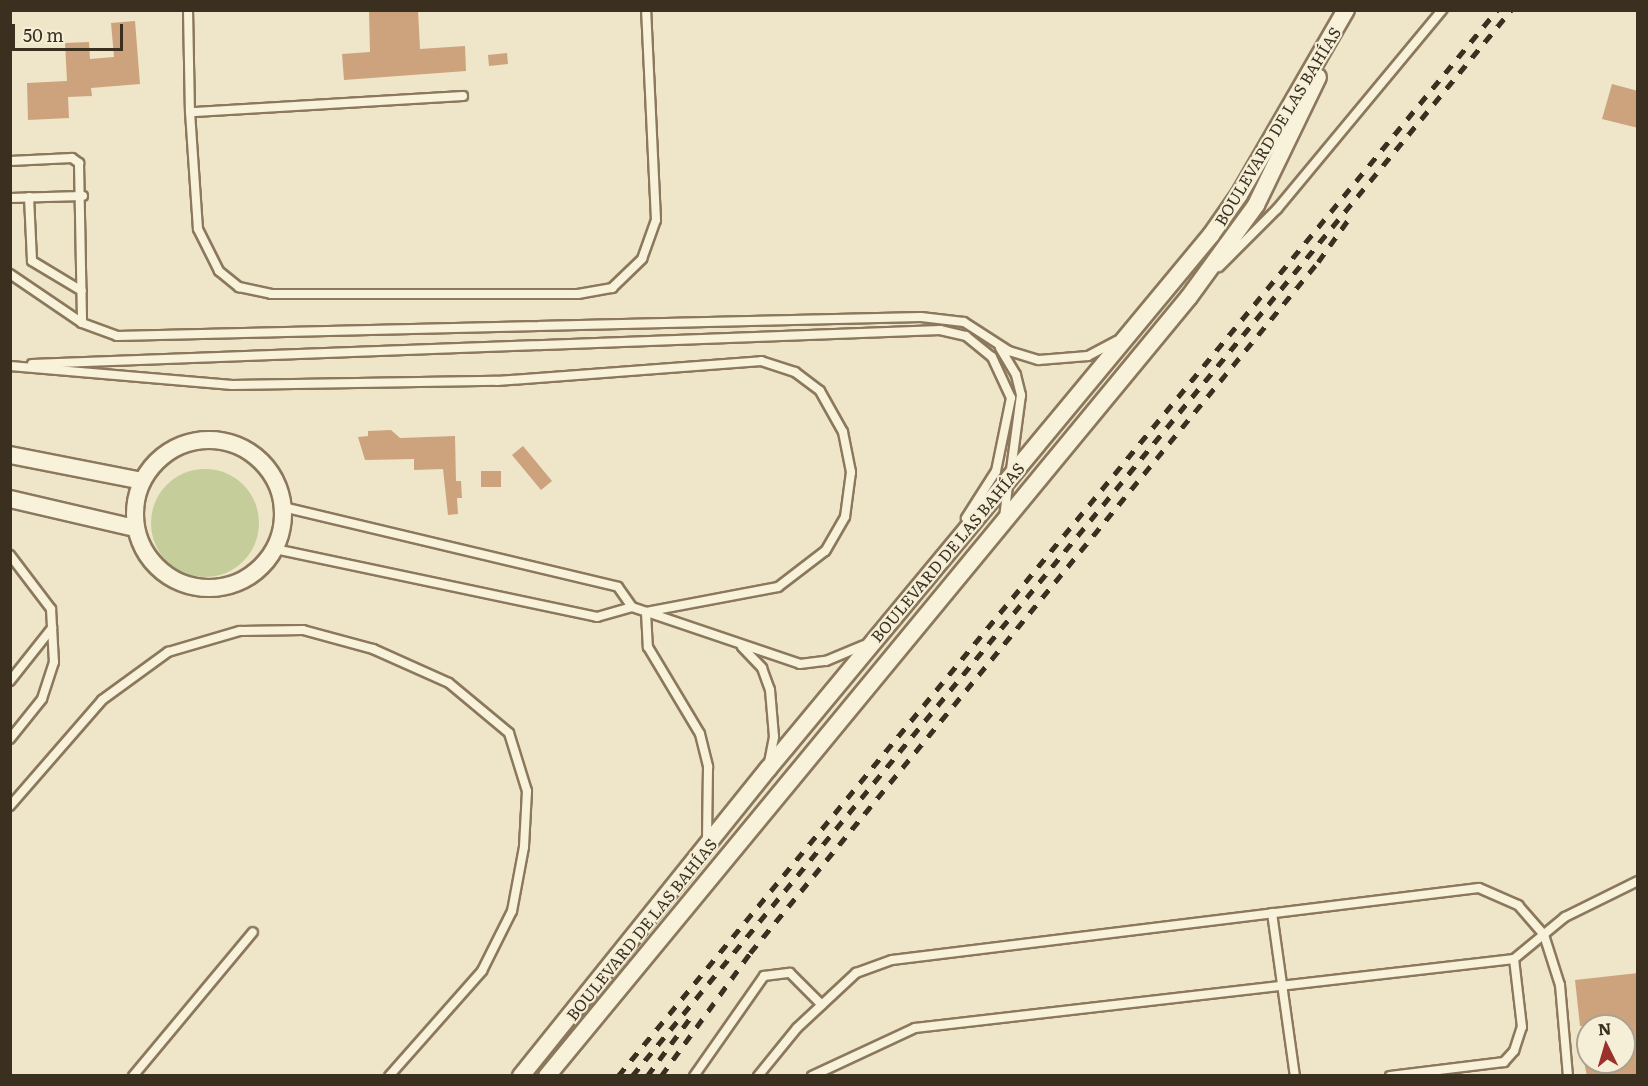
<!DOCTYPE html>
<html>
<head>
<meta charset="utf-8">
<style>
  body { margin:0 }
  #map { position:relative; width:1648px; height:1086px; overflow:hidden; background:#efe5c8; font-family:Literata,serif }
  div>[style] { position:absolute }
  .green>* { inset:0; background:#c5cd9b }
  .round { border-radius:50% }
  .building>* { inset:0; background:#cda37e }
  .roads { filter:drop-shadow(2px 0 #8b785d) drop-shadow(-2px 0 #8b785d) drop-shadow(0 2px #8b785d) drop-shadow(0 -2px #8b785d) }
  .service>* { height:8px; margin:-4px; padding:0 4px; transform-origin:4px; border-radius:4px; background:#f9f2db }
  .minor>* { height:16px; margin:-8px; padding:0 8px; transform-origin:8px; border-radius:8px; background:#f9f2db }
  .minor>.ring { margin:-8px; padding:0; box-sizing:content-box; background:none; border:16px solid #f9f2db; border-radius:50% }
  .rail>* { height:4.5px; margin-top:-2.25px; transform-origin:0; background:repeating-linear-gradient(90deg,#3b2f20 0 10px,transparent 0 20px) }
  span { translate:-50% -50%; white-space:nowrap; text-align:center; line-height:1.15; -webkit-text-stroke:4.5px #f6efd8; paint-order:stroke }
  .street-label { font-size:16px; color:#3b2f20 }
  .frame { position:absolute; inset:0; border:12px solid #3b2f20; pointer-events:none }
  .north { position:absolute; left:1576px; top:1014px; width:60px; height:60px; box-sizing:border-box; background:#f6efd8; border:2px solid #aba28e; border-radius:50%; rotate:355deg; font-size:16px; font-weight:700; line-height:24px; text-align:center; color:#3b2f20 }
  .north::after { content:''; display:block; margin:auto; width:21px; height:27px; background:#9a312c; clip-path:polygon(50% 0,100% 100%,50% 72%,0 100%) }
  .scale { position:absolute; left:12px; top:24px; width:111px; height:27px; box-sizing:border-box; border:3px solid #3b2f20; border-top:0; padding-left:8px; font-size:18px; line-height:21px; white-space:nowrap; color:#3b2f20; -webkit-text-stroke:4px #f6efd8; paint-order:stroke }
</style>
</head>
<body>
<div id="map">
  <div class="green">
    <div class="round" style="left:151px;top:469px;width:108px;height:108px"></div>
  </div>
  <div class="building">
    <div style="clip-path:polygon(369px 10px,418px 10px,420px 49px,465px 46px,466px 71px,344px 80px,342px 54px,370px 52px)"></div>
    <div style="clip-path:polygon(135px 21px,140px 84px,91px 88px,92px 96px,68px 97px,69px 118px,28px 120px,27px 83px,67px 81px,65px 43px,89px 42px,90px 59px,114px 57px,111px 23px)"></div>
    <div style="clip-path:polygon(507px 53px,508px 64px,489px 66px,488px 55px)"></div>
    <div style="clip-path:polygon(1612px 84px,1638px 91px,1638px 128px,1602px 119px)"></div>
    <div style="clip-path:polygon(391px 430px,400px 438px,455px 436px,456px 481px,461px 481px,462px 498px,457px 498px,458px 514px,448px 515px,443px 469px,414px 470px,414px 459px,365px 460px,358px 437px,368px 436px,368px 431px)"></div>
    <div style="clip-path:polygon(523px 446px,552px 481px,541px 490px,512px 455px)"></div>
    <div style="clip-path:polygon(481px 471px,501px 471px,501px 487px,481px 487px)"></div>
    <div style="clip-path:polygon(1638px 973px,1638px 1076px,1587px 1076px,1584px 1062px,1624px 1062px,1624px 1026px,1580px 1026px,1575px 980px)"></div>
  </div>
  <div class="roads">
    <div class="service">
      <div style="left:188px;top:10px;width:102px;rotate:88.9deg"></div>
      <div style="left:463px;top:96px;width:273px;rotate:176.6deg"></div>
      <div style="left:190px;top:112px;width:117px;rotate:86.1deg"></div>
      <div style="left:198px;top:229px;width:47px;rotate:63.4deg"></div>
      <div style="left:219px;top:271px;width:26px;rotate:39deg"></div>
      <div style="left:239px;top:287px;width:33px;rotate:12deg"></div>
      <div style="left:271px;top:294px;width:307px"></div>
      <div style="left:578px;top:294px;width:35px;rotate:-10deg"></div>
      <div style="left:612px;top:288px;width:42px;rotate:-44deg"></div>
      <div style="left:642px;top:259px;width:41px;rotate:-70.3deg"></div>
      <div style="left:656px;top:220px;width:210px;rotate:-92.7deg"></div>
      <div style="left:10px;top:161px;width:62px;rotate:-2.8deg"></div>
      <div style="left:72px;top:158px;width:9px;rotate:36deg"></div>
      <div style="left:79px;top:163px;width:160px;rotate:88.9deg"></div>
      <div style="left:29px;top:197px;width:64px;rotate:87.3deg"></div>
      <div style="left:32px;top:261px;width:58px;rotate:31deg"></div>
      <div style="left:10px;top:198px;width:73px;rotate:-1.6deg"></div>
      <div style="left:1219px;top:267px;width:82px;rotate:-45deg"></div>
      <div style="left:1277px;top:209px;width:259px;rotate:-50.3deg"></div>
      <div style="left:10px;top:274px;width:87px;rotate:34.2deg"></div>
      <div style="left:82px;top:323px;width:37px;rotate:20deg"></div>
      <div style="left:117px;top:336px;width:804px;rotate:-1.35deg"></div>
      <div style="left:921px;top:317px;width:43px;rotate:6.6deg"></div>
      <div style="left:964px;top:322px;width:54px;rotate:32.8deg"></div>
      <div style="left:1009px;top:351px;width:31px;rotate:17deg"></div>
      <div style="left:1039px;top:360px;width:49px;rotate:-4.7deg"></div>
      <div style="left:1088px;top:356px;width:32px;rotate:-28deg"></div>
      <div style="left:1000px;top:348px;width:31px;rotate:59deg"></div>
      <div style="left:1016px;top:375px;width:21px;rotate:76deg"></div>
      <div style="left:1021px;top:395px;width:76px;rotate:97.6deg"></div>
      <div style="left:32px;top:364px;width:909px;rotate:-2.14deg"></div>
      <div style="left:940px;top:330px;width:27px;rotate:13deg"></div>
      <div style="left:966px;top:336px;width:33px;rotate:39deg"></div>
      <div style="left:992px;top:357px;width:45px;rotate:65.1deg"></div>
      <div style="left:1011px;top:398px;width:75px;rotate:101.6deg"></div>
      <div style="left:996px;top:471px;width:56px;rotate:122.6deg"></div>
      <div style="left:10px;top:366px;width:223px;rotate:4.9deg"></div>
      <div style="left:232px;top:385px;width:265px;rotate:-0.9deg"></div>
      <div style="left:497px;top:381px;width:265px;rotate:-4.3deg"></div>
      <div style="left:761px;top:361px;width:36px;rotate:18deg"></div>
      <div style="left:795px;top:372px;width:31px;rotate:37deg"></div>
      <div style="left:820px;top:391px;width:47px;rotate:60.7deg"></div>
      <div style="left:843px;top:432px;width:41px;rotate:78.7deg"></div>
      <div style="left:851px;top:472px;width:45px;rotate:97.6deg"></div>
      <div style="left:845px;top:517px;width:39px;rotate:120deg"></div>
      <div style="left:825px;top:551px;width:59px;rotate:142.5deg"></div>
      <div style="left:778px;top:587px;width:134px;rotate:169.3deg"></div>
      <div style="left:646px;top:612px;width:35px;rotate:87deg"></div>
      <div style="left:648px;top:647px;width:101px;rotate:59.1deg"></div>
      <div style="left:700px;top:734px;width:34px;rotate:76deg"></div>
      <div style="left:708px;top:767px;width:75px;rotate:90.8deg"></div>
      <div style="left:283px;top:507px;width:344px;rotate:13.4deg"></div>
      <div style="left:618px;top:587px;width:24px;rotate:55deg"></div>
      <div style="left:1004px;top:518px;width:35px;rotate:-83deg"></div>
      <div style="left:275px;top:549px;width:329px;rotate:11.9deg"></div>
      <div style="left:597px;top:617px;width:36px;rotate:-16deg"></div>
      <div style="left:632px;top:607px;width:177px;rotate:18.7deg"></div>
      <div style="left:800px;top:664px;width:26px;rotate:-7deg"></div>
      <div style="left:826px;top:661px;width:41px;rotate:-22.8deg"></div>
      <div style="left:10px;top:555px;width:68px;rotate:52.8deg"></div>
      <div style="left:51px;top:609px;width:53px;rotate:86.8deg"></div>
      <div style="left:54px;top:662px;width:39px;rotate:108deg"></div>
      <div style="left:42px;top:699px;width:51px;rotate:128.7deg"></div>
      <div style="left:742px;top:647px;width:29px;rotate:46deg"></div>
      <div style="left:762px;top:668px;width:23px;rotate:70deg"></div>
      <div style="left:770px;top:690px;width:47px;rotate:85.1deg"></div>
      <div style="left:774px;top:737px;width:25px;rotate:101deg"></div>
      <div style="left:10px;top:681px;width:68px;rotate:-51.6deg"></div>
      <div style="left:10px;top:806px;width:140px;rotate:-49deg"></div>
      <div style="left:102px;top:700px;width:82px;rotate:-36deg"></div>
      <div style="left:168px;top:652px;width:75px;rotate:-16.3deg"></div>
      <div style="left:240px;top:631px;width:63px;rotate:-0.9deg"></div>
      <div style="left:303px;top:630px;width:73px;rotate:15.2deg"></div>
      <div style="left:373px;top:649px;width:83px;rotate:24.1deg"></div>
      <div style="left:449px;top:683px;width:78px;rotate:39.8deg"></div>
      <div style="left:509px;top:733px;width:61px;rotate:72.8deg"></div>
      <div style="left:527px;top:791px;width:56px;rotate:93.1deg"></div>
      <div style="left:524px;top:847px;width:65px;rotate:100.6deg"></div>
      <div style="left:512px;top:911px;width:67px;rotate:116.6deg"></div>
      <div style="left:482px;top:971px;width:140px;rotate:131.5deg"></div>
      <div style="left:1272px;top:913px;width:165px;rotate:82deg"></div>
      <div style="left:133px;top:1076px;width:187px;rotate:-50.2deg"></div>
      <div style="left:694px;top:1076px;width:122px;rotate:-55deg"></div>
      <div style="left:764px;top:976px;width:26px;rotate:-7deg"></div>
      <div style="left:790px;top:973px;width:45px;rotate:45deg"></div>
      <div style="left:758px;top:1076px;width:62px;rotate:-50.9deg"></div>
      <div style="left:797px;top:1028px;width:81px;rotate:-43deg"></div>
      <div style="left:856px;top:973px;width:38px;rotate:-20deg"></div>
      <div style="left:892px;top:960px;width:591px;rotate:-6.99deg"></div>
      <div style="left:1479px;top:888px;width:43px;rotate:23.6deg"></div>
      <div style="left:1518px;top:905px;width:40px;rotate:49deg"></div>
      <div style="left:1544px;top:935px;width:52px;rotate:72.3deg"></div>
      <div style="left:1560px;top:985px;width:91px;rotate:85deg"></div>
      <div style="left:812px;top:1076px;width:114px;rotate:-25deg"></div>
      <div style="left:915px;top:1028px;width:603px;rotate:-6.57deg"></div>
      <div style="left:1514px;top:959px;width:66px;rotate:-39.5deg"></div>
      <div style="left:1565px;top:917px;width:81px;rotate:-26.3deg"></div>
      <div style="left:1390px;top:1076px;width:115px;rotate:-7deg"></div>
      <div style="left:1504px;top:1062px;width:15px;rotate:-48deg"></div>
      <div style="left:1514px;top:1051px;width:25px;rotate:-72deg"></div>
      <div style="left:1522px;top:1027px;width:68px;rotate:-96.7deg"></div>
    </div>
    <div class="minor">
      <div class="ring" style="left:135px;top:440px;width:132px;height:132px"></div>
      <div style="left:10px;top:455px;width:135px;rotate:11.1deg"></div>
      <div style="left:10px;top:499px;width:128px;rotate:13.1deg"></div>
      <div style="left:521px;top:1076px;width:394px;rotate:-51.2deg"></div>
      <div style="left:768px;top:769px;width:694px;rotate:-50.32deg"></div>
      <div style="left:1211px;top:235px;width:49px;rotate:-55deg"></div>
      <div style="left:1239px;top:195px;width:214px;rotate:-60deg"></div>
      <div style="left:547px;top:1076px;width:1009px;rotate:-50.51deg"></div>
      <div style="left:1189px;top:297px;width:114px;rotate:-53.9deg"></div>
      <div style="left:1256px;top:205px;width:142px;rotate:-64.2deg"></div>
    </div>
  </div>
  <div class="rail">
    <div style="left:618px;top:1076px;width:1382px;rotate:-50.49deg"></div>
    <div style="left:632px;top:1076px;width:1382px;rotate:-50.49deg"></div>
    <div style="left:647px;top:1076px;width:72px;rotate:-53.4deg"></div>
    <div style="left:661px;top:1076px;width:152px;rotate:-54.1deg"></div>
    <div style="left:750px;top:953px;width:894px;rotate:-50.58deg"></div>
    <div style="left:1318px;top:262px;width:52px;rotate:-54.5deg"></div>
  </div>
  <div class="street-label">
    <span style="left:1277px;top:126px;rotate:-59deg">BOULEVARD DE LAS BAHÍAS</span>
    <span style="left:947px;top:552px;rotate:-50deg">BOULEVARD DE LAS BAHÍAS</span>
    <span style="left:641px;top:929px;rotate:-51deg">BOULEVARD DE LAS BAHÍAS</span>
  </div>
  <div class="frame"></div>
  <div class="north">N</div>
  <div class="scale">50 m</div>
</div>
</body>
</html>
